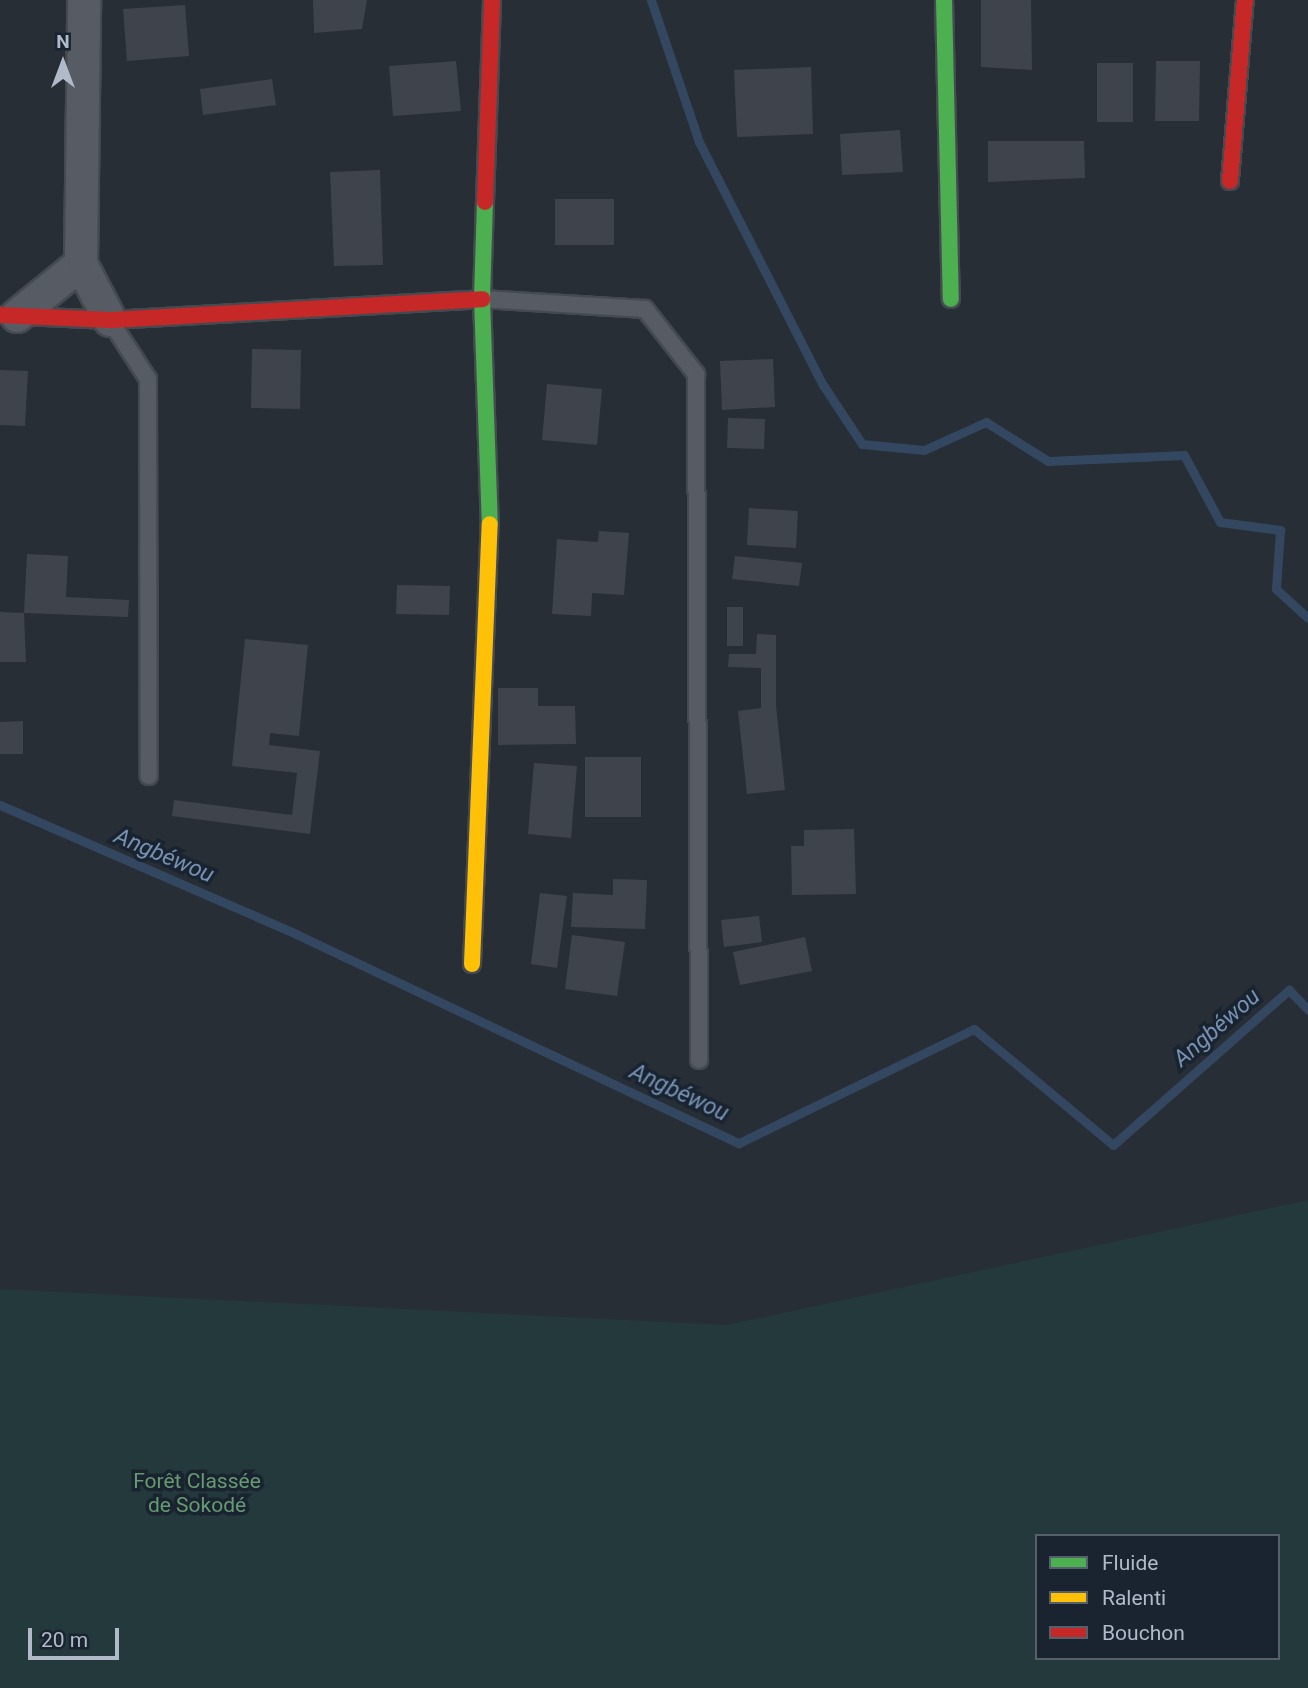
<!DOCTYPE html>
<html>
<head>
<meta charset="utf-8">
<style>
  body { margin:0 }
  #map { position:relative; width:1308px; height:1688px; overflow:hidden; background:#272e36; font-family:Roboto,sans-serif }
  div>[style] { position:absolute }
  .green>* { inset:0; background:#24393c }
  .stream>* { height:9px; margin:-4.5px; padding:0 4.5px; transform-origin:4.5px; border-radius:4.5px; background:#334760 }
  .building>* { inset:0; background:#3f444c }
  .roads { filter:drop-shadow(2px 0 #454a51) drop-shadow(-2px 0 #454a51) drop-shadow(0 2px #454a51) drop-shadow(0 -2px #454a51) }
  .lane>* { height:16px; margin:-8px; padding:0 8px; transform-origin:8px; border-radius:8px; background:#575c64 }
  .street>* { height:32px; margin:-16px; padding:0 16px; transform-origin:16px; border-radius:16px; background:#575c64 }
  .fast>* { height:16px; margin:-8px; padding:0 8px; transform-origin:8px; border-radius:8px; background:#4caf50 }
  .slow>* { height:16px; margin:-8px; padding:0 8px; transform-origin:8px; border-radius:8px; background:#ffc107 }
  .jam>* { height:16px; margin:-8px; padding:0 8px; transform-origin:8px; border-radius:8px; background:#c62828 }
  span { translate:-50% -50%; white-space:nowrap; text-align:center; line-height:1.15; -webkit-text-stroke:7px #1a2431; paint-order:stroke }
  .park-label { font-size:21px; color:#669a70 }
  .water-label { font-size:23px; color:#7691b2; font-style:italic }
  .legend { position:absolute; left:1035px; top:1534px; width:245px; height:126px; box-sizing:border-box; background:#1a2431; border:2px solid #56606d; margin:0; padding:9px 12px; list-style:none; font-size:21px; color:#b0bac8 }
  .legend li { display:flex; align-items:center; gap:14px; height:35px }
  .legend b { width:35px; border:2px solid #56606d }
  .north { position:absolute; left:28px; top:28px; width:70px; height:70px; -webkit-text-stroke:5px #1a2431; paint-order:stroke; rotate:0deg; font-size:19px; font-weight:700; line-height:28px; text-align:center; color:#b0bac8 }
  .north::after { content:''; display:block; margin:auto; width:24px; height:32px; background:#b0bac8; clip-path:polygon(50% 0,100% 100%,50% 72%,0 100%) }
  .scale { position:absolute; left:28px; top:1628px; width:91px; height:32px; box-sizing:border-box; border:4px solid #b0bac8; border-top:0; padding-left:9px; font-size:21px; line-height:24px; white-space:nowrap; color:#b0bac8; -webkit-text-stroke:5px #1a2431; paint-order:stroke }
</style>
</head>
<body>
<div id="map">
  <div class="green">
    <div style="clip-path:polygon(evenodd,1308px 1200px,1308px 1688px,0 1688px,0 1289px,727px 1325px,1308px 1200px,1037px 1536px,1278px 1536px,1278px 1658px,1037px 1658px,1037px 1536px)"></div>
  </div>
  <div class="stream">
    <div style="left:651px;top:0;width:150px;rotate:71.3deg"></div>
    <div style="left:699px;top:142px;width:273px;rotate:63deg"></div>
    <div style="left:823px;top:385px;width:71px;rotate:56.5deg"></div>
    <div style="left:862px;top:444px;width:62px;rotate:5.5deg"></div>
    <div style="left:924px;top:450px;width:68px;rotate:-24.3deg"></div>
    <div style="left:986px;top:422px;width:73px;rotate:32.2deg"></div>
    <div style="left:1048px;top:461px;width:136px;rotate:-2.5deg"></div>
    <div style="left:1184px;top:455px;width:76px;rotate:61.8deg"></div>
    <div style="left:1220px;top:522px;width:61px;rotate:7.6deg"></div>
    <div style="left:1280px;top:530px;width:59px;rotate:93.9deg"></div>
    <div style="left:1276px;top:589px;width:43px;rotate:42.2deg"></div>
    <div style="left:0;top:805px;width:323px;rotate:23.5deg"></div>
    <div style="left:296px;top:934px;width:490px;rotate:25.3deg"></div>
    <div style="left:739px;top:1143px;width:261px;rotate:-25.9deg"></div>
    <div style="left:974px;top:1029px;width:181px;rotate:39.8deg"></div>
    <div style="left:1113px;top:1145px;width:235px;rotate:-41.4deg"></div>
    <div style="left:1289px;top:990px;width:28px;rotate:46deg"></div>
  </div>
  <div class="building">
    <div style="clip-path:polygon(313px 0,367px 0,362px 29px,314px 33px)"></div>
    <div style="clip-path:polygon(981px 0,1031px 0,1032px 70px,981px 67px)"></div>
    <div style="clip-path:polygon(185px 5px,189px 56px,127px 61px,123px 9px)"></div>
    <div style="clip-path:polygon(456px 61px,461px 111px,393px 116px,389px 66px)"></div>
    <div style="clip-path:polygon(1156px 61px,1200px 61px,1199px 121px,1155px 121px)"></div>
    <div style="clip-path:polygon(1097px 63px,1133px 63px,1133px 122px,1097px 122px)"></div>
    <div style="clip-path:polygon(811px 67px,813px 134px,737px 137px,734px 70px)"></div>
    <div style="clip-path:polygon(272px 79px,276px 105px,203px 115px,200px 89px)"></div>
    <div style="clip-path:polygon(900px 130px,903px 172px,842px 175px,840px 134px)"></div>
    <div style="clip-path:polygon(988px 141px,1084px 141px,1085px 178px,988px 182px)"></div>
    <div style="clip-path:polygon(380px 170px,383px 265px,334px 266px,330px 172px)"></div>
    <div style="clip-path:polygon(555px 199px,614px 199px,614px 245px,555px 245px)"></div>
    <div style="clip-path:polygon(252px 349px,301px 350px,300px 409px,251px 408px)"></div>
    <div style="clip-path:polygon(773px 359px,775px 407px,722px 410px,720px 361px)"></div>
    <div style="clip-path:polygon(0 370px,28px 371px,25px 426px,0 425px)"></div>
    <div style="clip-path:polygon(547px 384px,602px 389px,597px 445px,542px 440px)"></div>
    <div style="clip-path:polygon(728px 418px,765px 419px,764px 449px,727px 448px)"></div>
    <div style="clip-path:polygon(749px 508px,798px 511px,796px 548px,747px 545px)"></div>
    <div style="clip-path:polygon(599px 531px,629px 533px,624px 595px,592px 593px,591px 616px,552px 614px,557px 539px,598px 542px)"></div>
    <div style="clip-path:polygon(27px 554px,68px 556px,66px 597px,129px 600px,128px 617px,24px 613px,26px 662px,0 662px,0 612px,24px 613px)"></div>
    <div style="clip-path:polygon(735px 556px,802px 563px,799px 586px,732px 579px)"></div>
    <div style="clip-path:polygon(397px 585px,450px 586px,449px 615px,396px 614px)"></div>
    <div style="clip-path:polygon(727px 607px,743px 607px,743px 646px,727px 646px)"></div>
    <div style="clip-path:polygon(757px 634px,776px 635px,776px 706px,785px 790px,747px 794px,738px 711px,761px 708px,761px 668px,728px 667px,729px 654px,756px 654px)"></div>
    <div style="clip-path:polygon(245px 639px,308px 645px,299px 736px,270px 733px,269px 745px,320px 751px,310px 834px,172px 816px,174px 800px,292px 815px,297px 773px,232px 766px)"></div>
    <div style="clip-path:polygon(498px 688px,538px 688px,538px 706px,575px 706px,576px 744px,498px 745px)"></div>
    <div style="clip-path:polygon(23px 721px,23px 754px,0 754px,0 722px)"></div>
    <div style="clip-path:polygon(585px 757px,641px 757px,641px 817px,585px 817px)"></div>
    <div style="clip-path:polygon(534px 763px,577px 766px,571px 838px,528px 834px)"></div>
    <div style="clip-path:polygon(854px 829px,856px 894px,792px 895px,791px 846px,804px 846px,804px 830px)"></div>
    <div style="clip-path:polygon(613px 879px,647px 880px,645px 929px,571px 927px,573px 893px,613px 895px)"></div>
    <div style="clip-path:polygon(540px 893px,567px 896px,557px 968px,531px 964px)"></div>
    <div style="clip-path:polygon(759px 916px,762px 942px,724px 947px,721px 920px)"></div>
    <div style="clip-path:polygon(572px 935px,625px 942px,617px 996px,565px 989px)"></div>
    <div style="clip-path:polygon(805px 937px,812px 971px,740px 985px,733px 952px)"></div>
  </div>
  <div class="roads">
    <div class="lane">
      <div style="left:482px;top:299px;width:163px;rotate:3.5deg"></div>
      <div style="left:645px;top:309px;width:83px;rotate:51.9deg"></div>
      <div style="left:696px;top:374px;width:686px;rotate:89.75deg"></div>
      <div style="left:111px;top:322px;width:68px;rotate:57deg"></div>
      <div style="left:148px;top:379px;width:397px;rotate:89.9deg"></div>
    </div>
    <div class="street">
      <div style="left:81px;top:264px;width:63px;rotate:62.6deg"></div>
      <div style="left:17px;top:316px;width:82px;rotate:-39.1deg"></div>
      <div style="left:81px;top:264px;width:264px;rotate:-89.3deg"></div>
    </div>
    <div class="fast">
      <div style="left:944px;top:0;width:299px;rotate:88.7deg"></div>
      <div style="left:485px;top:202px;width:97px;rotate:91.8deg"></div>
      <div style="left:482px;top:299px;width:225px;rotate:88deg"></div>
    </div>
    <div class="slow">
      <div style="left:472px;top:964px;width:440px;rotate:-87.7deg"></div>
    </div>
    <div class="jam">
      <div style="left:1230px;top:181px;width:182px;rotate:-85.3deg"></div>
      <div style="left:485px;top:202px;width:202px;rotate:-88deg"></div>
      <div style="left:0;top:315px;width:110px;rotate:2.6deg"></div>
      <div style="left:110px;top:320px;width:373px;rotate:-3.2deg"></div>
    </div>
  </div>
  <div class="park-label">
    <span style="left:197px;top:1493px">Forêt Classée<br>de Sokodé</span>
  </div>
  <div class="water-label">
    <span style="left:164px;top:856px;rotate:23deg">Angbéwou</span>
    <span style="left:1217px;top:1028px;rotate:-41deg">Angbéwou</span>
    <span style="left:679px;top:1093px;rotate:25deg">Angbéwou</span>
  </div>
  <ul class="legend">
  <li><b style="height:9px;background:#4caf50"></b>Fluide</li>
  <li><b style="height:9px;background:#ffc107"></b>Ralenti</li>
  <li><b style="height:9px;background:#c62828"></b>Bouchon</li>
  </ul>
  <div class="north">N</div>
  <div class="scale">20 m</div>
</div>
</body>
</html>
